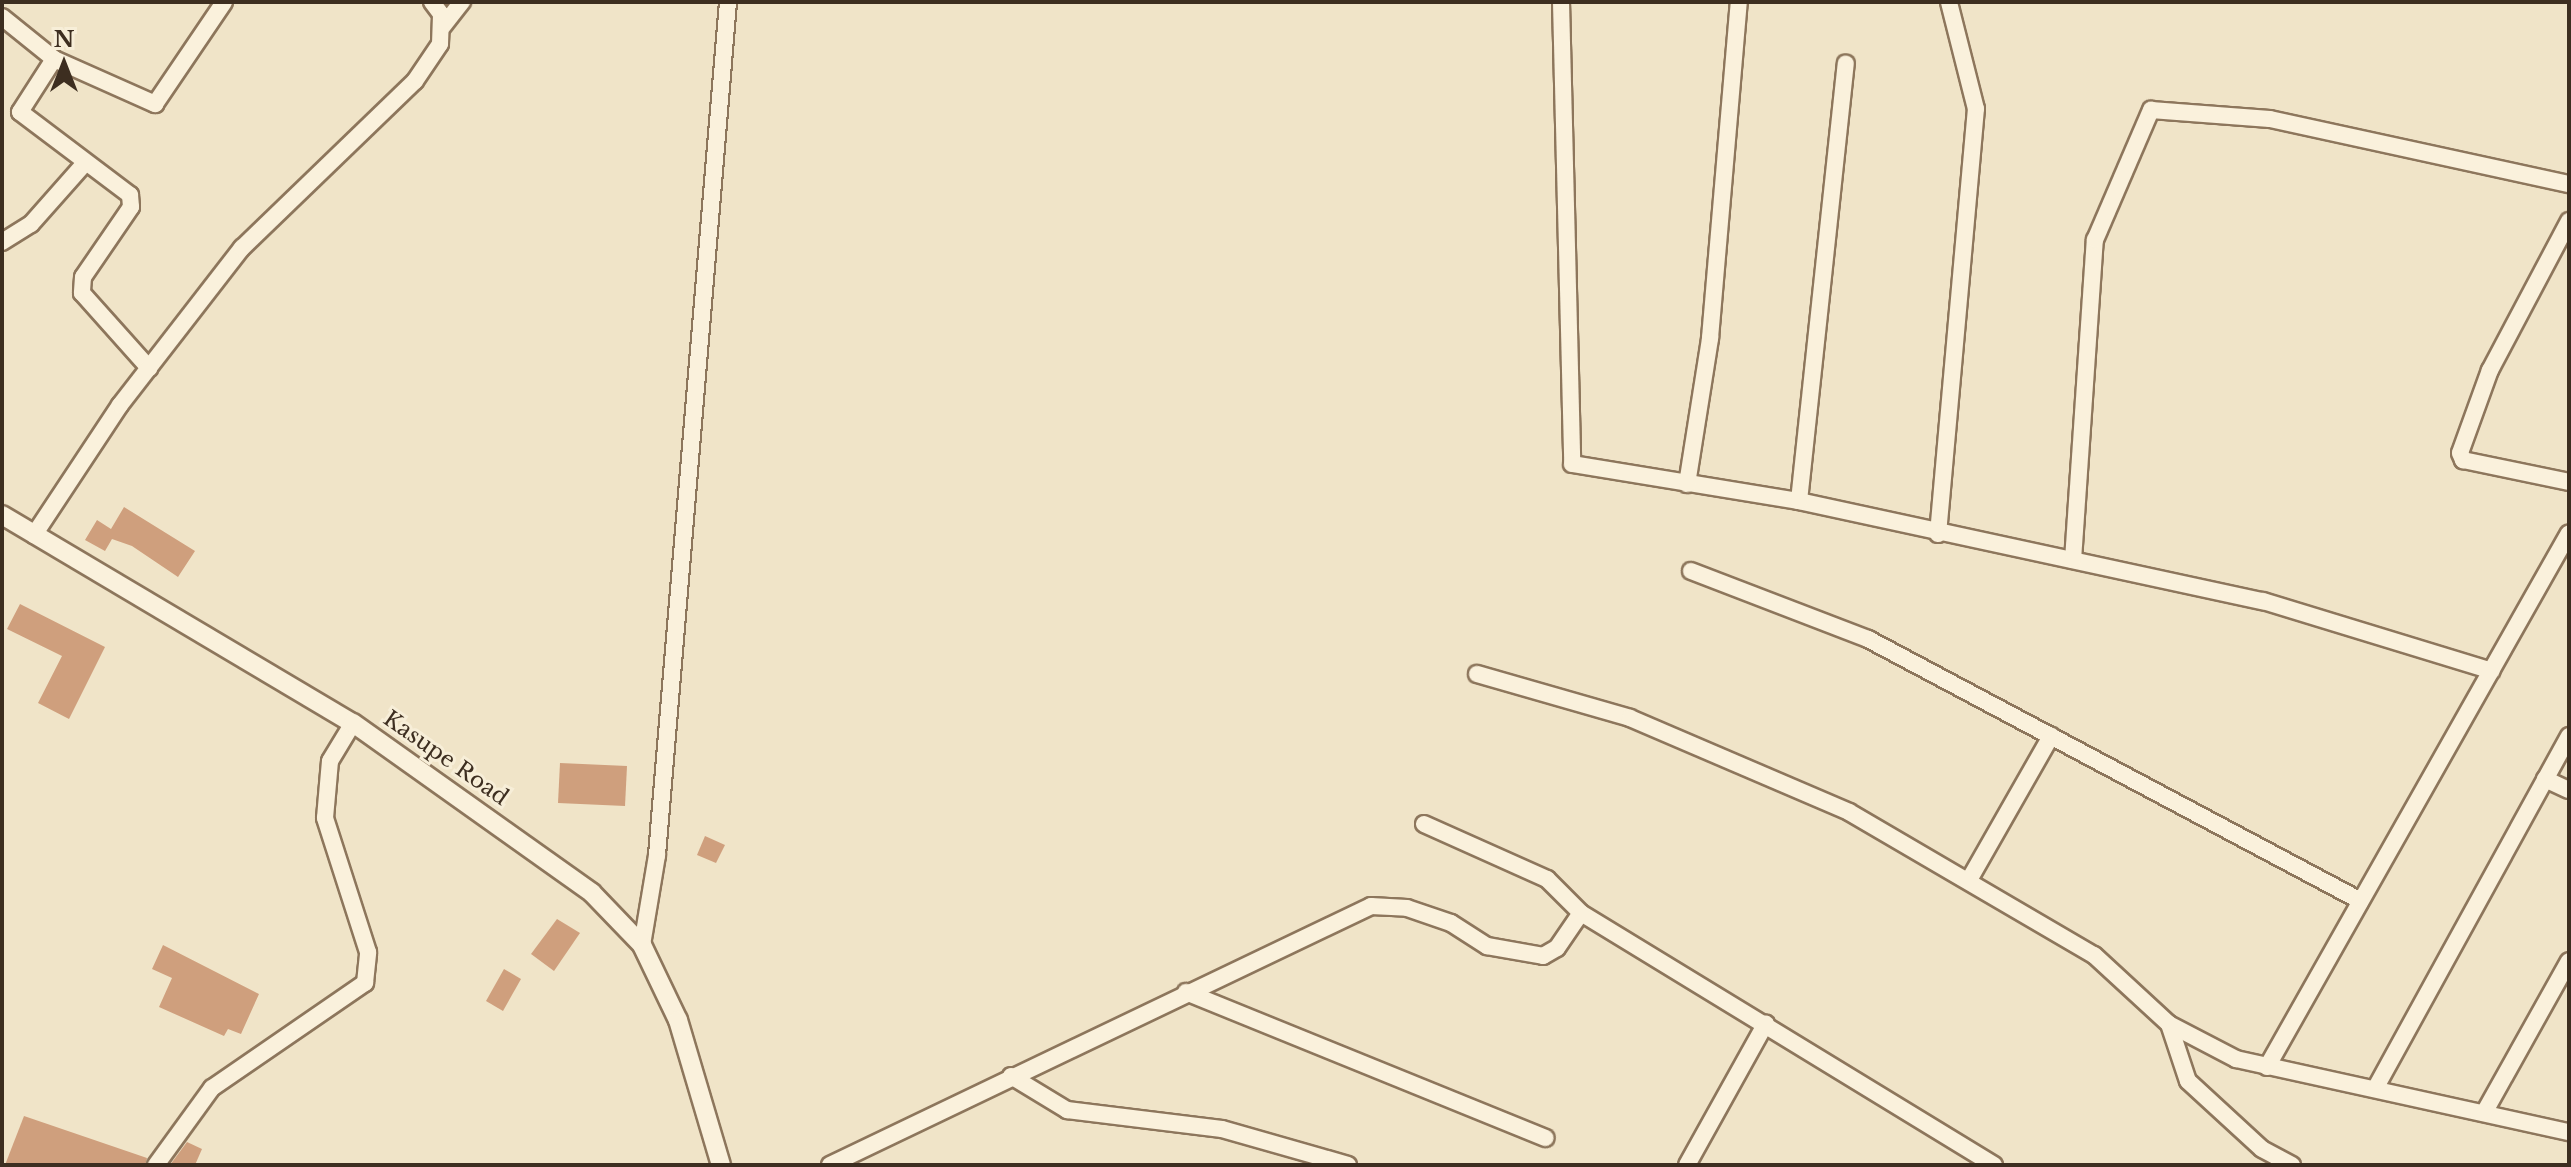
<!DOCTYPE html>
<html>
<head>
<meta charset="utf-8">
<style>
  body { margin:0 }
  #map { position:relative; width:2571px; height:1167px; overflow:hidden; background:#f0e4c8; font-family:"Libre Baskerville",serif }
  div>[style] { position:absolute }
  .building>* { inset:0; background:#cf9f7d }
  .roads { filter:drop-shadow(2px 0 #8d765c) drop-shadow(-2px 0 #8d765c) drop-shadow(0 2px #8d765c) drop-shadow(0 -2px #8d765c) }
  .minor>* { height:16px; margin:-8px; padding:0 8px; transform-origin:8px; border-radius:8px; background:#faf1dc }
  .tertiary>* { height:18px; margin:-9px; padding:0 9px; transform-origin:9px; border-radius:9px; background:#faf1dc }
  span { translate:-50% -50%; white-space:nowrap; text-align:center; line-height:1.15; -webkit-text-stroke:6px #f7eed8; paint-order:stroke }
  .street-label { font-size:22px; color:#3d2e20 }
  .frame { position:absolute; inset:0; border:4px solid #3d2e20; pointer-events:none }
  .north { position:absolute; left:24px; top:24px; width:80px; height:80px; -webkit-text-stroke:6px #f7eed8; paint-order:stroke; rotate:0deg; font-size:22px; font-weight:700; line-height:32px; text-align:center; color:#3d2e20 }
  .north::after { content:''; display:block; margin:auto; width:28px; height:36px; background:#3d2e20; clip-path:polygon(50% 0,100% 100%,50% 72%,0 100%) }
</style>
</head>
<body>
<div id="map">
  <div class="building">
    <div style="clip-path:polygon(124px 507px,195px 551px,178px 577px,132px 546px,112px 539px,105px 551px,85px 540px,97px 520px,111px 529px)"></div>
    <div style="clip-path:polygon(20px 604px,105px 647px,69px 719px,38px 703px,62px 656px,7px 629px)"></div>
    <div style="clip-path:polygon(560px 763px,627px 766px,625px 806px,558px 803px)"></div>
    <div style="clip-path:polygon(705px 836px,725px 845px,716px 863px,697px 855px)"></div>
    <div style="clip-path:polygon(557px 919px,580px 933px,554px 971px,531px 954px)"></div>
    <div style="clip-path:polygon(163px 945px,259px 994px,241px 1034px,228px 1029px,224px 1036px,159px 1007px,172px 978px,152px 969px)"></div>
    <div style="clip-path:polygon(504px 969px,521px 979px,503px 1011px,486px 1001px)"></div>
    <div style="clip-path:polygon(24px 1116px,147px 1158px,145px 1165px,5px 1165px)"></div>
    <div style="clip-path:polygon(187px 1142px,202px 1149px,195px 1165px,170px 1165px)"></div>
  </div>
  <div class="roads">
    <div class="minor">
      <div style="left:1561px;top:2px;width:462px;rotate:88.6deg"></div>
      <div style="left:1572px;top:464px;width:230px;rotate:9.3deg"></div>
      <div style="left:1799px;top:501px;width:475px;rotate:12.2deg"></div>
      <div style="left:2263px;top:601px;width:239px;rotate:17deg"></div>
      <div style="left:2px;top:17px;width:67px;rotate:38.9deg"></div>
      <div style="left:54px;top:59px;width:111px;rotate:24deg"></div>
      <div style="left:155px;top:104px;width:123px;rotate:-55.9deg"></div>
      <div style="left:443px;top:26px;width:31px;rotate:-52deg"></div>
      <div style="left:54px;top:59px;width:63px;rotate:122.7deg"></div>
      <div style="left:20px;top:112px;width:138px;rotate:37deg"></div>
      <div style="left:130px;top:195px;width:12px;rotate:85deg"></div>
      <div style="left:131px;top:207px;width:85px;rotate:124.4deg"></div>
      <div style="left:83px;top:277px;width:16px;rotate:94deg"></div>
      <div style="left:82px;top:293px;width:101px;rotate:48.2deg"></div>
      <div style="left:2569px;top:221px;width:169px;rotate:117.9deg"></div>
      <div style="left:2490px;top:370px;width:88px;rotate:109.9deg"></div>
      <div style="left:2460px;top:453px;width:8px;rotate:67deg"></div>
      <div style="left:2463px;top:460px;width:108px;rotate:11.7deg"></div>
      <div style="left:2px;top:242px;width:34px;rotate:-32deg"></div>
      <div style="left:31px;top:224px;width:81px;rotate:-48.5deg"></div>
      <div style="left:1687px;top:484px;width:148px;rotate:-81deg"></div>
      <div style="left:1710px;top:338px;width:337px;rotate:-85.1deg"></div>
      <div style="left:1799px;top:501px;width:440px;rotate:-83.9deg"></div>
      <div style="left:1938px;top:534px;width:427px;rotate:-84.9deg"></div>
      <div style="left:1976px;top:109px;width:110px;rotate:-104.2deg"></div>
      <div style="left:34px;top:535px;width:156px;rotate:-56.5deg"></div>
      <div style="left:120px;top:405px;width:199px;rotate:-52.2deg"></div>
      <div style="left:242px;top:248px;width:240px;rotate:-44deg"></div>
      <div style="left:415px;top:81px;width:45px;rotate:-56deg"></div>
      <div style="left:440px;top:44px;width:30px;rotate:-88deg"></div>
      <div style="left:441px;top:14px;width:15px;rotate:-127deg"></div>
      <div style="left:2073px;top:560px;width:321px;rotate:-86.1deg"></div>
      <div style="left:2095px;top:240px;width:142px;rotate:-66.7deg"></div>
      <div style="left:2151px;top:110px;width:119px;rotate:4.3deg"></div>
      <div style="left:2270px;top:119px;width:306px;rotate:12.3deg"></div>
      <div style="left:1691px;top:571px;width:190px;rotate:21deg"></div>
      <div style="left:1868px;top:639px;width:558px;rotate:27.99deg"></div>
      <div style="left:1477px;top:674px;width:159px;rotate:16deg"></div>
      <div style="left:1630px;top:718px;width:238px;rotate:23.2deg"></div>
      <div style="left:1849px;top:812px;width:284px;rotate:30.3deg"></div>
      <div style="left:2094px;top:955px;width:102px;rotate:42.6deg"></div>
      <div style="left:2169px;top:1024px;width:76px;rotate:27.6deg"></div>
      <div style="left:2236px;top:1059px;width:341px;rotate:12.4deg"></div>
      <div style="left:2545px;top:779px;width:26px;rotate:25deg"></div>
      <div style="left:1424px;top:824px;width:135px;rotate:24.1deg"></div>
      <div style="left:1547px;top:879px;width:48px;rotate:45deg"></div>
      <div style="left:1581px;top:913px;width:484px;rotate:31.4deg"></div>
      <div style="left:1969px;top:880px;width:166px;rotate:-60.3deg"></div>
      <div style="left:642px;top:945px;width:91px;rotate:-80.5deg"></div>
      <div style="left:657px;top:855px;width:856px;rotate:-85.24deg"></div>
      <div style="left:1186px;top:992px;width:388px;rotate:22.1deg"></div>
      <div style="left:2169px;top:1024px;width:60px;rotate:71.6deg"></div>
      <div style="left:2188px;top:1081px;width:100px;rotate:42.6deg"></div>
      <div style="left:2262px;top:1149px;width:34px;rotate:28deg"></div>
      <div style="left:2267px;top:1067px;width:613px;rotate:-60.51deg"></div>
      <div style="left:1011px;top:1076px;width:66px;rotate:31.3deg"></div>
      <div style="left:1067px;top:1110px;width:156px;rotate:7deg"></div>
      <div style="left:1222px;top:1129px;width:131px;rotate:15.9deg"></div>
      <div style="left:2375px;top:1089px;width:403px;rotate:-61.2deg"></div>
      <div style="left:2484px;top:1113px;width:174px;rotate:-60.8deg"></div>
      <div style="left:156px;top:1165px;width:95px;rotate:-54deg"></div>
      <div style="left:212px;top:1088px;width:186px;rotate:-34.5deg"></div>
      <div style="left:365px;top:983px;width:31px;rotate:-84deg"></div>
      <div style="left:368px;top:952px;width:141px;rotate:-107.8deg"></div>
      <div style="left:325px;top:818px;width:57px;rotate:-85deg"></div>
      <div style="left:330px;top:761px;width:44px;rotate:-58.8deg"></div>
      <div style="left:830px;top:1165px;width:600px;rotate:-25.58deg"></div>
      <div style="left:1371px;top:906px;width:36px;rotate:3deg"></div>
      <div style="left:1407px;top:908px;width:46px;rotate:18.8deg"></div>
      <div style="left:1451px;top:923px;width:43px;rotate:32.6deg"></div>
      <div style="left:1487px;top:946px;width:57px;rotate:10.1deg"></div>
      <div style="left:1543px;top:956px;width:16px;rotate:-30deg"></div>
      <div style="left:1557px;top:948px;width:42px;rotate:-55.6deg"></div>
      <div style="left:1687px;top:1165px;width:162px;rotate:-60.9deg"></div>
    </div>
    <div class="tertiary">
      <div style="left:2px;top:515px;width:408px;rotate:30.7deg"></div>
      <div style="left:353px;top:723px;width:293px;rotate:35.4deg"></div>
      <div style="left:592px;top:893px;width:72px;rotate:46.1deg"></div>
      <div style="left:642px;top:945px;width:83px;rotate:64.4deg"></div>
      <div style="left:678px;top:1020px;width:151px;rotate:73.5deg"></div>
    </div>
  </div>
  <div class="street-label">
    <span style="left:446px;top:758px;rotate:35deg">Kasupe Road</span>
  </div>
  <div class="frame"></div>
  <div class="north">N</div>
</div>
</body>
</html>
